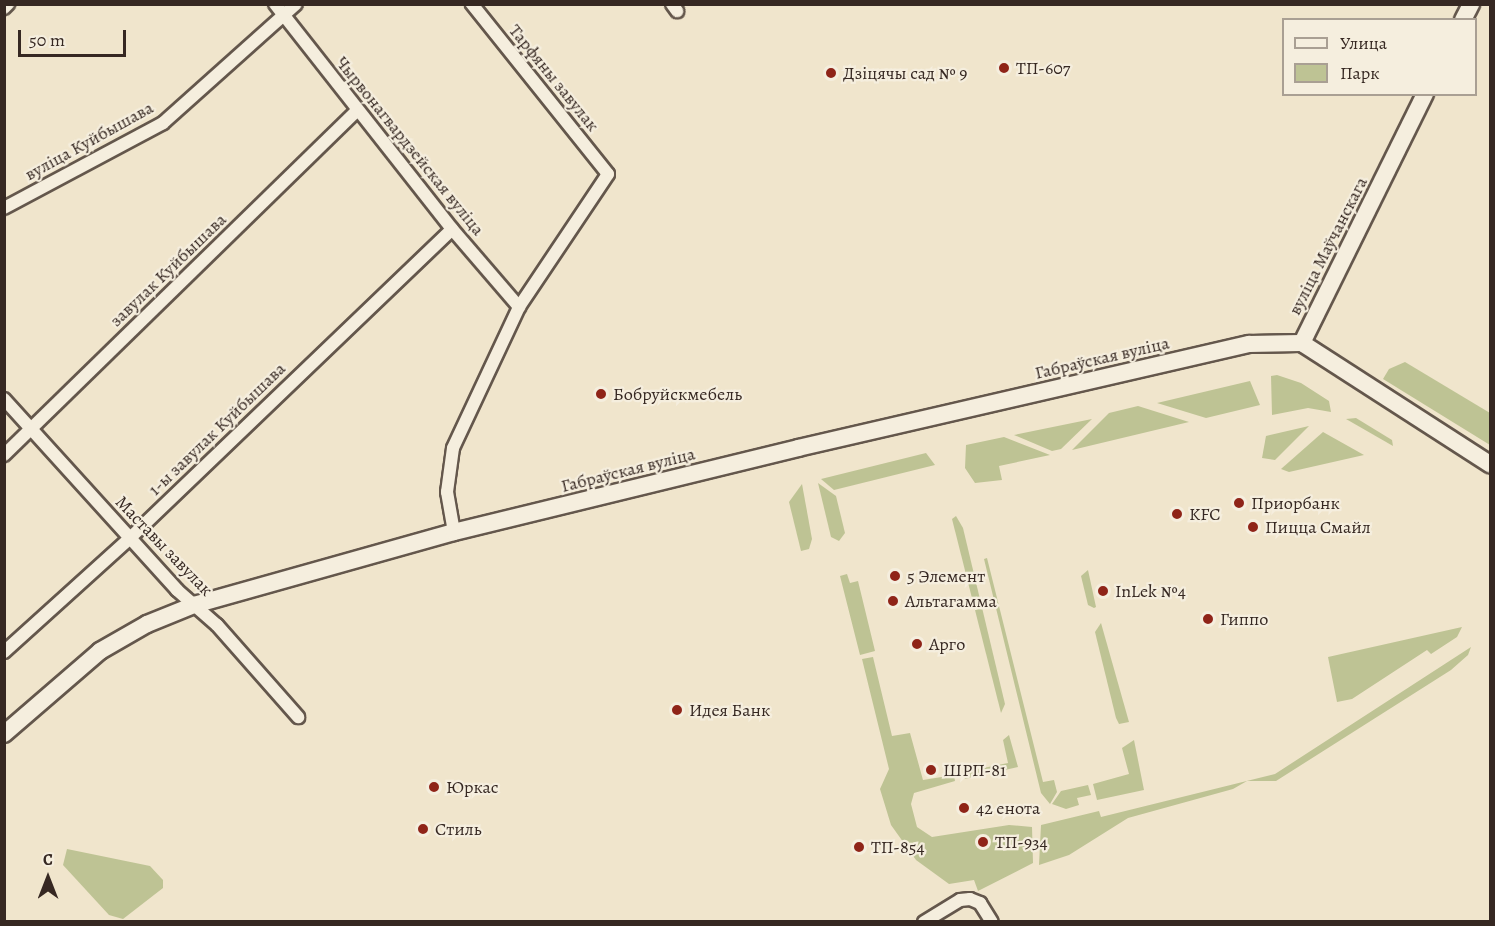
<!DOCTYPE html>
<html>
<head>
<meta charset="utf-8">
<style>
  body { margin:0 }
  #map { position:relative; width:1495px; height:926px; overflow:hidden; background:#f0e5cc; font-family:Alegreya,serif }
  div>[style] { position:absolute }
  .green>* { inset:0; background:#bec394 }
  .roads { filter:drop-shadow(2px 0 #64574c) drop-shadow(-2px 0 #64574c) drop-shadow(0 2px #64574c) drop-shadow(0 -2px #64574c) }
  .minor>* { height:12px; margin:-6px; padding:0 6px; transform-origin:6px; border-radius:6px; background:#f5eede }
  .secondary>* { height:16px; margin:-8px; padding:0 8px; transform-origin:8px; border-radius:8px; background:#f5eede }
  .dots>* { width:16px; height:16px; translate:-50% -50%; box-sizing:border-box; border:3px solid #f5eede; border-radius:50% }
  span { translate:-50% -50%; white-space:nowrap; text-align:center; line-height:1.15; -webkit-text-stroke:4.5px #f5eede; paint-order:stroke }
  .poi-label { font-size:18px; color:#362822 }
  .left { translate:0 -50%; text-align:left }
  .street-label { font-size:18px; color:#362822 }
  .frame { position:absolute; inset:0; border:6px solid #362822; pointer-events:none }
  .legend { position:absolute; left:1282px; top:18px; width:195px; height:78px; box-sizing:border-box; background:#f5eede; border:2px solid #a99f93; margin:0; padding:8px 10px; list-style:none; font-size:18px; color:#362822 }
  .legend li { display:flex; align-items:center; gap:12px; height:30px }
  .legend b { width:30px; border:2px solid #a99f93 }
  .north { position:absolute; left:18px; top:848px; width:60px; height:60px; -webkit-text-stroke:4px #f5eede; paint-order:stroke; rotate:0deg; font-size:16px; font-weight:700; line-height:24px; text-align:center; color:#362822 }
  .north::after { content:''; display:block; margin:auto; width:21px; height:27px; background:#362822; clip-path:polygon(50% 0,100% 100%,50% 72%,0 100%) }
  .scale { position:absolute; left:18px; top:30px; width:108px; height:27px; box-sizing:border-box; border:3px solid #362822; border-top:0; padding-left:8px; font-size:18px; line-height:21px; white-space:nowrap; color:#362822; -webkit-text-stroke:4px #f5eede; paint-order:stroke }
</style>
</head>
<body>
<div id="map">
  <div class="green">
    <div style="clip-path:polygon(1405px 362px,1490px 413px,1490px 445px,1383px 379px,1389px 369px)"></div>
    <div style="clip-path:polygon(1277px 375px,1301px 383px,1329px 401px,1331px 412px,1308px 408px,1272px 415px,1271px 376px)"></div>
    <div style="clip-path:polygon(1250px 381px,1260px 405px,1206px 418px,1157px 403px)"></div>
    <div style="clip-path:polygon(1138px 406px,1189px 422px,1072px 450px,1109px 413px)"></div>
    <div style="clip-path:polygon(1356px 418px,1392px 440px,1393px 446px,1346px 419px)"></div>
    <div style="clip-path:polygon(1092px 419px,1061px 449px,1052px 451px,1014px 435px)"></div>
    <div style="clip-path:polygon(1309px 426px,1275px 460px,1262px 458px,1266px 436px)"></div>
    <div style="clip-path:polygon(1323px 432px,1364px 455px,1289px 472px,1281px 469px)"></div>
    <div style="clip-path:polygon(1004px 437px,1050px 455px,999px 466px,1002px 480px,975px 483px,965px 468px,966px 445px)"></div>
    <div style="clip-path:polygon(926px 453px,935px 465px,834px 490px,821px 479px)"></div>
    <div style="clip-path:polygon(818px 483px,836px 496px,845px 533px,839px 541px,831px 537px)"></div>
    <div style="clip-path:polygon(802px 484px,812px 539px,809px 549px,801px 551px,789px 502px)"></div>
    <div style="clip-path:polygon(956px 516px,963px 528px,1005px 704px,1001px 713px,952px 519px)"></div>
    <div style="clip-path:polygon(987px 558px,1043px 782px,1054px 780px,1057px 792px,1050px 804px,1041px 793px,984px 559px)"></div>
    <div style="clip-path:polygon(1088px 570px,1096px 607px,1094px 608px,1088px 605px,1081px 576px)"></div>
    <div style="clip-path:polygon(847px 574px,850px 583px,858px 581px,875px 651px,860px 655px,840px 576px)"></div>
    <div style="clip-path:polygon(1101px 623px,1129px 722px,1119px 724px,1116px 718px,1095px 632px)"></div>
    <div style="clip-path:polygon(1462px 627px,1457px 637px,1431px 654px,1427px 650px,1352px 699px,1337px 702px,1328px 657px)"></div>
    <div style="clip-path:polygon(1471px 647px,1468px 655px,1451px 670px,1276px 781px,1247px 781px,1233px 789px,1128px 818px,1069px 855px,1039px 865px,1041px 825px,1099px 811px,1101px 817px,1275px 774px)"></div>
    <div style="clip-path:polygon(873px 657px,892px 736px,910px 733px,923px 780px,954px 775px,955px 781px,914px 793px,911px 804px,917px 827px,932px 837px,1009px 825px,1032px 827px,1033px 863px,978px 891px,974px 880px,949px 884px,916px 860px,891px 825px,880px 789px,889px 769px,862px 659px)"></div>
    <div style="clip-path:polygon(1009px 735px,1018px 767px,965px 779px,963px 772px,1008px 763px,1003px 740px)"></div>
    <div style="clip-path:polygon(1134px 740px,1144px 790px,1097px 800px,1093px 784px,1129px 774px,1122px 748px)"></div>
    <div style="clip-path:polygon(1088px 785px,1091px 795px,1077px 798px,1079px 805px,1066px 809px,1052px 804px,1061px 791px)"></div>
    <div style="clip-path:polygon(67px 849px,150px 866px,163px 880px,163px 888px,123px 919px,109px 915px,63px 865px)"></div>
  </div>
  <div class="roads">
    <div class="minor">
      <div style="left:275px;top:4px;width:286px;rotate:51.8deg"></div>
      <div style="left:452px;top:229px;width:103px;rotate:49.3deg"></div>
      <div style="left:672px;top:4px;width:9px;rotate:54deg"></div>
      <div style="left:4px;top:8px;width:6px;rotate:-45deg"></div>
      <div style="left:4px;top:208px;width:180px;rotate:-28.1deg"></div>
      <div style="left:163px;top:123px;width:178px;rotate:-41.8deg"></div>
      <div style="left:4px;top:399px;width:258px;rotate:47.8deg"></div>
      <div style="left:177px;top:590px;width:53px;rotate:41.2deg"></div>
      <div style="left:217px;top:625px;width:123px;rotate:48.6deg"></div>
      <div style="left:4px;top:455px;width:493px;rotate:-44.3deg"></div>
      <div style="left:454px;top:532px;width:41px;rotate:-99.9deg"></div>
      <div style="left:447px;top:492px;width:44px;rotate:-82.2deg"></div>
      <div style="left:453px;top:448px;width:156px;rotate:-64.9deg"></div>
      <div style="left:519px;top:307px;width:160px;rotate:-56.2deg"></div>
      <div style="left:608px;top:174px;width:218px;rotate:-128.7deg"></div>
      <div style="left:4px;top:652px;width:170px;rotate:-42.1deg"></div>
      <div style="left:130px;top:538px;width:446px;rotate:-43.8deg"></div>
      <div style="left:924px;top:922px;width:42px;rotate:-31.4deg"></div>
      <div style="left:960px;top:900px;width:10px;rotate:-6deg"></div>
      <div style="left:970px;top:899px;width:11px;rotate:22deg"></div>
      <div style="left:980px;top:903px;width:22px;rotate:58deg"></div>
    </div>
    <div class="secondary">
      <div style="left:1463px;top:20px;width:18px;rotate:-63deg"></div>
      <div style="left:1425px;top:94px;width:278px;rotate:116.3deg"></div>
      <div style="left:1302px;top:343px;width:224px;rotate:32.8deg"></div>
      <div style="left:4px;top:734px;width:127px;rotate:-40.8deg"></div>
      <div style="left:100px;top:651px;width:54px;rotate:-29.9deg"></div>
      <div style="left:147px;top:624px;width:51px;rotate:-22deg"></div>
      <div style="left:194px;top:605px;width:270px;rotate:-15.7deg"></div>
      <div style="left:454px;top:532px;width:354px;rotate:-13.7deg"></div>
      <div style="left:798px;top:448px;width:463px;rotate:-13deg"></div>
      <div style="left:1249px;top:344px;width:53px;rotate:-1.1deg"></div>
    </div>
  </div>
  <div class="dots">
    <div style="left:1004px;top:68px;background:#8f2418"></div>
    <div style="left:831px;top:73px;background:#8f2418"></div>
    <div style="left:601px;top:394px;background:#8f2418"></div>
    <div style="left:1239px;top:503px;background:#8f2418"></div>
    <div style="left:1177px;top:514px;background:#8f2418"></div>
    <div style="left:1253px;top:527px;background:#8f2418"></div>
    <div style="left:895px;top:576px;background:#8f2418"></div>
    <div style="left:1103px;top:591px;background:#8f2418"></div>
    <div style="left:893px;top:601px;background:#8f2418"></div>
    <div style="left:1208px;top:619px;background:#8f2418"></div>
    <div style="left:917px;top:644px;background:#8f2418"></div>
    <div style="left:677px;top:710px;background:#8f2418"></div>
    <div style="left:931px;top:770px;background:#8f2418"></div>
    <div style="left:434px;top:787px;background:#8f2418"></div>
    <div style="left:964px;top:808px;background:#8f2418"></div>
    <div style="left:423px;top:829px;background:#8f2418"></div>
    <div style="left:983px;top:842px;background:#8f2418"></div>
    <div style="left:859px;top:847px;background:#8f2418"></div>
  </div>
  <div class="poi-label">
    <span class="left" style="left:1016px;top:68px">ТП-607</span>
    <span class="left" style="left:843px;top:73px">Дзіцячы сад № 9</span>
    <span class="left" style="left:613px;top:394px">Бобруйскмебель</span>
    <span class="left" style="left:1251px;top:503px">Приорбанк</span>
    <span class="left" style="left:1189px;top:514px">KFC</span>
    <span class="left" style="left:1265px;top:527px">Пицца Смайл</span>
    <span class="left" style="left:907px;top:576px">5 Элемент</span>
    <span class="left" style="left:1115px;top:591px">InLek №4</span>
    <span class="left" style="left:905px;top:601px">Альтагамма</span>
    <span class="left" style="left:1220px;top:619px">Гиппо</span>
    <span class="left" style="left:929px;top:644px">Арго</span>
    <span class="left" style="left:689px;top:710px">Идея Банк</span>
    <span class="left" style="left:943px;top:770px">ШРП-81</span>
    <span class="left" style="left:446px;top:787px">Юркас</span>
    <span class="left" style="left:976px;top:808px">42 енота</span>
    <span class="left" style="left:435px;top:829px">Стиль</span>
    <span class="left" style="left:995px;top:842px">ТП-934</span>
    <span class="left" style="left:871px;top:847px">ТП-854</span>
  </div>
  <div class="street-label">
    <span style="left:554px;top:78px;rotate:51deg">Тарфяны завулак</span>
    <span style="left:89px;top:141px;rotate:-29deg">вуліца Куйбышава</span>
    <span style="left:410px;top:146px;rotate:51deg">Чырвонагвардзейская вуліца</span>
    <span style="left:1328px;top:246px;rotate:-63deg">вуліца Маўчанскага</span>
    <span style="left:168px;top:270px;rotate:-44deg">завулак Куйбышава</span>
    <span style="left:1102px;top:358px;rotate:-13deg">Габраўская вуліца</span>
    <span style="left:217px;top:429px;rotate:-44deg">1-ы завулак Куйбышава</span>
    <span style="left:628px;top:470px;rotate:-14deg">Габраўская вуліца</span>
    <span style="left:164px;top:546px;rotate:46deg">Маставы завулак</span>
  </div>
  <div class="frame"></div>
  <ul class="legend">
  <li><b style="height:8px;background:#f5eede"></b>Улица</li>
  <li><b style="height:16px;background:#bec394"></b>Парк</li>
  </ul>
  <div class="north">С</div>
  <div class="scale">50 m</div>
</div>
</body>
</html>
